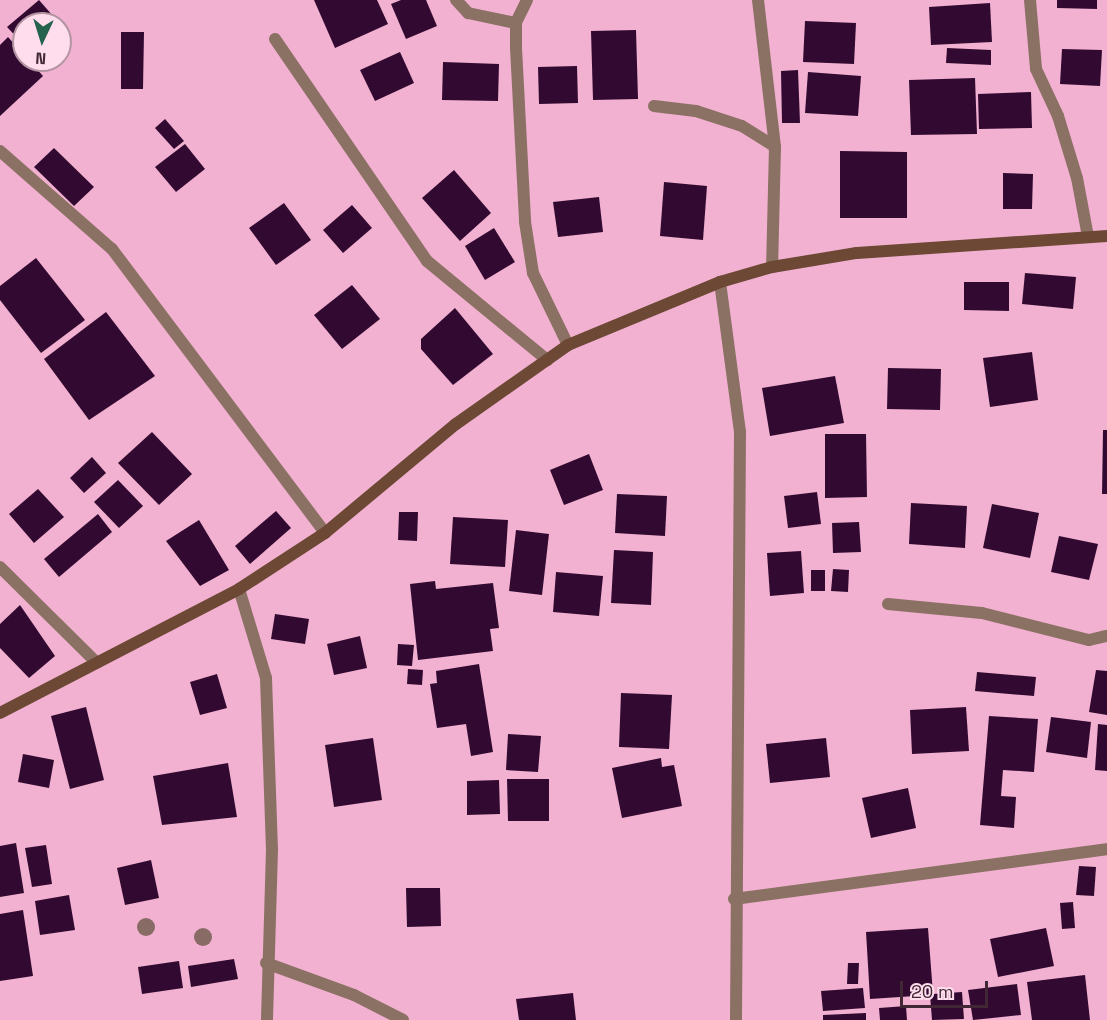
<!DOCTYPE html>
<html>
<head>
<meta charset="utf-8">
<style>
  body { margin:0 }
  #map { position:relative; width:1107px; height:1020px; overflow:hidden; background:#f2b1d0; font-family:"Space Grotesk",sans-serif }
  div>[style] { position:absolute }
  .building>* { inset:0; background:#320a31 }
  .lane>* { height:12px; margin:-6px; padding:0 6px; transform-origin:6px; border-radius:6px; background:#8b7164 }
  .street>* { height:12px; margin:-6px; padding:0 6px; transform-origin:6px; border-radius:6px; background:#8b7164 }
  .secondary>* { height:12px; margin:-6px; padding:0 6px; transform-origin:6px; border-radius:6px; background:#6c4835 }
  .trees>* { width:18px; height:18px; margin:-9px; border-radius:50%; background:#886b64 }
  span { translate:-50% -50%; white-space:nowrap; text-align:center; line-height:1.15; -webkit-text-stroke:6px #ffddec; paint-order:stroke }
  .north { position:absolute; left:12px; top:12px; width:60px; height:60px; box-sizing:border-box; background:#ffddec; border:2px solid #b394a2; border-radius:50%; rotate:184deg; font-size:16px; font-weight:700; line-height:24px; text-align:center; color:#412734 }
  .north::after { content:''; display:block; margin:auto; width:21px; height:27px; background:#24624e; clip-path:polygon(50% 0,100% 100%,50% 72%,0 100%) }
  .scale { position:absolute; left:900px; top:981px; width:88px; height:27px; box-sizing:border-box; border:3px solid #412734; border-top:0; padding-left:8px; font-size:18px; line-height:21px; white-space:nowrap; color:#412734; -webkit-text-stroke:4px #ffddec; paint-order:stroke }
</style>
</head>
<body>
<div id="map">
  <div class="building">
    <div style="clip-path:polygon(39px 0,53px 16px,45px 24px,24px 24px,24px 45px,7px 27px)"></div>
    <div style="clip-path:polygon(314px 0,377px 0,388px 24px,335px 48px)"></div>
    <div style="clip-path:polygon(401px 0,426px 0,437px 26px,406px 39px,391px 4px)"></div>
    <div style="clip-path:polygon(1057px 0,1097px 0,1097px 9px,1057px 8px)"></div>
    <div style="clip-path:polygon(990px 3px,992px 42px,931px 45px,929px 7px)"></div>
    <div style="clip-path:polygon(805px 21px,856px 23px,854px 64px,803px 62px)"></div>
    <div style="clip-path:polygon(636px 30px,638px 99px,593px 100px,591px 31px)"></div>
    <div style="clip-path:polygon(121px 32px,144px 32px,143px 89px,121px 89px)"></div>
    <div style="clip-path:polygon(8px 37px,43px 76px,0 116px,0 45px)"></div>
    <div style="clip-path:polygon(947px 48px,991px 50px,991px 65px,946px 63px)"></div>
    <div style="clip-path:polygon(1062px 49px,1102px 50px,1100px 86px,1060px 84px)"></div>
    <div style="clip-path:polygon(400px 52px,414px 83px,375px 101px,360px 70px)"></div>
    <div style="clip-path:polygon(443px 62px,499px 64px,498px 101px,442px 100px)"></div>
    <div style="clip-path:polygon(577px 66px,578px 103px,539px 104px,538px 67px)"></div>
    <div style="clip-path:polygon(798px 70px,800px 123px,782px 123px,781px 71px)"></div>
    <div style="clip-path:polygon(808px 72px,861px 76px,858px 116px,805px 113px)"></div>
    <div style="clip-path:polygon(975px 78px,977px 134px,911px 135px,909px 80px)"></div>
    <div style="clip-path:polygon(1031px 92px,1032px 128px,979px 129px,978px 94px)"></div>
    <div style="clip-path:polygon(165px 119px,184px 141px,174px 149px,155px 128px)"></div>
    <div style="clip-path:polygon(185px 144px,205px 169px,176px 192px,155px 167px)"></div>
    <div style="clip-path:polygon(54px 148px,94px 187px,74px 206px,34px 167px)"></div>
    <div style="clip-path:polygon(840px 151px,907px 152px,907px 218px,840px 218px)"></div>
    <div style="clip-path:polygon(454px 170px,491px 213px,460px 241px,422px 198px)"></div>
    <div style="clip-path:polygon(1003px 173px,1033px 174px,1032px 209px,1003px 209px)"></div>
    <div style="clip-path:polygon(664px 182px,707px 186px,703px 240px,660px 236px)"></div>
    <div style="clip-path:polygon(599px 197px,603px 232px,558px 237px,553px 202px)"></div>
    <div style="clip-path:polygon(284px 203px,311px 240px,276px 265px,249px 228px)"></div>
    <div style="clip-path:polygon(352px 205px,372px 228px,343px 253px,323px 230px)"></div>
    <div style="clip-path:polygon(494px 228px,515px 262px,485px 280px,465px 246px)"></div>
    <div style="clip-path:polygon(36px 258px,85px 320px,41px 353px,0 300px,0 286px)"></div>
    <div style="clip-path:polygon(1025px 273px,1076px 277px,1073px 309px,1022px 304px)"></div>
    <div style="clip-path:polygon(964px 282px,1009px 282px,1009px 311px,964px 310px)"></div>
    <div style="clip-path:polygon(352px 285px,380px 319px,342px 349px,314px 315px)"></div>
    <div style="clip-path:polygon(455px 308px,493px 354px,453px 385px,421px 349px,421px 339px)"></div>
    <div style="clip-path:polygon(106px 312px,155px 376px,89px 420px,44px 359px)"></div>
    <div style="clip-path:polygon(1032px 352px,1038px 400px,990px 407px,983px 358px)"></div>
    <div style="clip-path:polygon(888px 368px,941px 369px,940px 410px,887px 409px)"></div>
    <div style="clip-path:polygon(835px 376px,844px 423px,770px 436px,762px 388px)"></div>
    <div style="clip-path:polygon(1103px 430px,1107px 430px,1107px 494px,1102px 494px)"></div>
    <div style="clip-path:polygon(152px 432px,192px 474px,159px 505px,118px 463px)"></div>
    <div style="clip-path:polygon(825px 434px,866px 434px,867px 497px,825px 498px)"></div>
    <div style="clip-path:polygon(589px 454px,603px 490px,564px 505px,550px 470px)"></div>
    <div style="clip-path:polygon(92px 457px,106px 473px,84px 493px,70px 478px)"></div>
    <div style="clip-path:polygon(118px 480px,143px 506px,119px 528px,94px 502px)"></div>
    <div style="clip-path:polygon(38px 489px,64px 517px,34px 543px,9px 514px)"></div>
    <div style="clip-path:polygon(817px 492px,821px 524px,788px 528px,784px 496px)"></div>
    <div style="clip-path:polygon(617px 494px,667px 496px,665px 536px,615px 533px)"></div>
    <div style="clip-path:polygon(911px 503px,967px 506px,965px 548px,909px 544px)"></div>
    <div style="clip-path:polygon(992px 504px,1039px 513px,1030px 558px,983px 548px)"></div>
    <div style="clip-path:polygon(276px 511px,291px 528px,250px 564px,235px 546px)"></div>
    <div style="clip-path:polygon(399px 512px,418px 512px,417px 541px,398px 540px)"></div>
    <div style="clip-path:polygon(98px 514px,112px 532px,59px 577px,44px 559px)"></div>
    <div style="clip-path:polygon(453px 517px,508px 520px,505px 567px,450px 564px)"></div>
    <div style="clip-path:polygon(199px 520px,229px 570px,200px 586px,166px 541px)"></div>
    <div style="clip-path:polygon(859px 522px,861px 552px,833px 553px,832px 523px)"></div>
    <div style="clip-path:polygon(516px 530px,549px 534px,542px 595px,509px 591px)"></div>
    <div style="clip-path:polygon(1059px 536px,1098px 544px,1089px 580px,1051px 572px)"></div>
    <div style="clip-path:polygon(614px 550px,653px 552px,651px 605px,611px 603px)"></div>
    <div style="clip-path:polygon(801px 551px,804px 593px,770px 596px,767px 553px)"></div>
    <div style="clip-path:polygon(833px 569px,849px 570px,848px 592px,831px 591px)"></div>
    <div style="clip-path:polygon(811px 570px,825px 570px,825px 591px,811px 591px)"></div>
    <div style="clip-path:polygon(556px 572px,603px 576px,599px 616px,553px 612px)"></div>
    <div style="clip-path:polygon(435px 581px,436px 589px,493px 583px,499px 628px,490px 629px,493px 651px,418px 660px,410px 584px)"></div>
    <div style="clip-path:polygon(20px 605px,55px 656px,29px 678px,0 648px,0 624px)"></div>
    <div style="clip-path:polygon(275px 614px,309px 619px,305px 644px,271px 639px)"></div>
    <div style="clip-path:polygon(360px 636px,367px 668px,334px 675px,327px 644px)"></div>
    <div style="clip-path:polygon(398px 644px,414px 645px,412px 666px,397px 665px)"></div>
    <div style="clip-path:polygon(479px 664px,493px 752px,471px 756px,466px 724px,437px 728px,430px 684px,437px 683px,436px 671px)"></div>
    <div style="clip-path:polygon(408px 669px,423px 670px,422px 685px,407px 684px)"></div>
    <div style="clip-path:polygon(1096px 670px,1107px 671px,1107px 715px,1089px 712px)"></div>
    <div style="clip-path:polygon(977px 672px,1036px 677px,1034px 696px,975px 691px)"></div>
    <div style="clip-path:polygon(217px 674px,227px 708px,200px 715px,190px 682px)"></div>
    <div style="clip-path:polygon(621px 693px,672px 695px,669px 749px,619px 747px)"></div>
    <div style="clip-path:polygon(86px 707px,104px 780px,70px 789px,51px 716px)"></div>
    <div style="clip-path:polygon(966px 707px,969px 751px,912px 754px,910px 710px)"></div>
    <div style="clip-path:polygon(989px 716px,1038px 719px,1034px 772px,1003px 770px,1001px 796px,1016px 797px,1014px 828px,980px 825px)"></div>
    <div style="clip-path:polygon(1051px 717px,1091px 722px,1087px 758px,1046px 752px)"></div>
    <div style="clip-path:polygon(1098px 724px,1107px 725px,1107px 771px,1095px 770px)"></div>
    <div style="clip-path:polygon(508px 734px,541px 736px,538px 772px,506px 770px)"></div>
    <div style="clip-path:polygon(373px 738px,382px 800px,334px 807px,325px 745px)"></div>
    <div style="clip-path:polygon(826px 738px,830px 777px,770px 783px,766px 744px)"></div>
    <div style="clip-path:polygon(23px 754px,54px 760px,49px 788px,18px 782px)"></div>
    <div style="clip-path:polygon(661px 758px,662px 767px,674px 765px,682px 806px,622px 818px,612px 768px)"></div>
    <div style="clip-path:polygon(228px 763px,237px 817px,162px 825px,153px 776px)"></div>
    <div style="clip-path:polygon(507px 779px,549px 779px,549px 821px,508px 821px)"></div>
    <div style="clip-path:polygon(499px 780px,500px 814px,467px 815px,467px 781px)"></div>
    <div style="clip-path:polygon(908px 788px,916px 828px,871px 838px,862px 798px)"></div>
    <div style="clip-path:polygon(16px 843px,24px 893px,0 897px,0 846px)"></div>
    <div style="clip-path:polygon(46px 845px,52px 884px,32px 887px,25px 848px)"></div>
    <div style="clip-path:polygon(151px 860px,159px 898px,125px 905px,117px 868px)"></div>
    <div style="clip-path:polygon(1079px 866px,1096px 867px,1094px 896px,1076px 895px)"></div>
    <div style="clip-path:polygon(406px 888px,440px 888px,441px 926px,407px 927px)"></div>
    <div style="clip-path:polygon(69px 895px,75px 930px,40px 935px,35px 901px)"></div>
    <div style="clip-path:polygon(1073px 902px,1075px 928px,1062px 929px,1060px 903px)"></div>
    <div style="clip-path:polygon(23px 910px,33px 976px,0 981px,0 914px)"></div>
    <div style="clip-path:polygon(928px 928px,933px 994px,962px 992px,964px 1019px,932px 1020px,930px 995px,870px 999px,866px 932px)"></div>
    <div style="clip-path:polygon(1046px 928px,1054px 966px,998px 977px,990px 939px)"></div>
    <div style="clip-path:polygon(234px 959px,238px 979px,191px 987px,188px 966px)"></div>
    <div style="clip-path:polygon(179px 961px,183px 988px,142px 994px,138px 967px)"></div>
    <div style="clip-path:polygon(848px 963px,859px 963px,858px 984px,847px 984px)"></div>
    <div style="clip-path:polygon(1085px 975px,1090px 1020px,1032px 1020px,1027px 982px)"></div>
    <div style="clip-path:polygon(1017px 984px,1021px 1015px,973px 1020px,968px 990px)"></div>
    <div style="clip-path:polygon(863px 988px,865px 1008px,823px 1011px,821px 991px)"></div>
    <div style="clip-path:polygon(573px 993px,576px 1020px,519px 1020px,516px 999px)"></div>
    <div style="clip-path:polygon(906px 1006px,907px 1020px,880px 1020px,879px 1008px)"></div>
    <div style="clip-path:polygon(866px 1013px,866px 1020px,823px 1020px,823px 1015px)"></div>
  </div>
  <div class="lane">
    <div style="left:456px;top:0;width:18px;rotate:47deg"></div>
    <div style="left:468px;top:13px;width:49px;rotate:11.8deg"></div>
  </div>
  <div class="street">
    <div style="left:527px;top:0;width:25px;rotate:116deg"></div>
    <div style="left:516px;top:23px;width:25px;rotate:90deg"></div>
    <div style="left:516px;top:48px;width:174px;rotate:87deg"></div>
    <div style="left:525px;top:222px;width:52px;rotate:81.1deg"></div>
    <div style="left:533px;top:273px;width:80px;rotate:64.1deg"></div>
    <div style="left:758px;top:0;width:148px;rotate:83.4deg"></div>
    <div style="left:775px;top:147px;width:120px;rotate:91.4deg"></div>
    <div style="left:1030px;top:0;width:69px;rotate:85deg"></div>
    <div style="left:1036px;top:69px;width:52px;rotate:64.9deg"></div>
    <div style="left:1058px;top:116px;width:65px;rotate:73deg"></div>
    <div style="left:1077px;top:178px;width:60px;rotate:79.4deg"></div>
    <div style="left:275px;top:39px;width:269px;rotate:55.6deg"></div>
    <div style="left:427px;top:261px;width:156px;rotate:39.5deg"></div>
    <div style="left:654px;top:106px;width:42px;rotate:6.8deg"></div>
    <div style="left:696px;top:111px;width:48px;rotate:18.1deg"></div>
    <div style="left:742px;top:126px;width:39px;rotate:32deg"></div>
    <div style="left:0;top:151px;width:149px;rotate:41.2deg"></div>
    <div style="left:112px;top:249px;width:355px;rotate:53.1deg"></div>
    <div style="left:720px;top:282px;width:151px;rotate:82.4deg"></div>
    <div style="left:740px;top:432px;width:588px;rotate:90.39deg"></div>
    <div style="left:0;top:567px;width:136px;rotate:44.7deg"></div>
    <div style="left:239px;top:589px;width:93px;rotate:73.1deg"></div>
    <div style="left:266px;top:678px;width:172px;rotate:88deg"></div>
    <div style="left:272px;top:850px;width:170px;rotate:91.7deg"></div>
    <div style="left:888px;top:604px;width:94px;rotate:5.5deg"></div>
    <div style="left:982px;top:613px;width:110px;rotate:14.2deg"></div>
    <div style="left:1089px;top:640px;width:18px;rotate:-13deg"></div>
    <div style="left:734px;top:899px;width:376px;rotate:-7.6deg"></div>
    <div style="left:266px;top:963px;width:94px;rotate:20deg"></div>
    <div style="left:354px;top:995px;width:55px;rotate:27deg"></div>
  </div>
  <div class="secondary">
    <div style="left:0;top:713px;width:269px;rotate:-27.4deg"></div>
    <div style="left:239px;top:589px;width:103px;rotate:-33.1deg"></div>
    <div style="left:325px;top:533px;width:170px;rotate:-39.8deg"></div>
    <div style="left:456px;top:424px;width:137px;rotate:-35.2deg"></div>
    <div style="left:568px;top:345px;width:165px;rotate:-22.5deg"></div>
    <div style="left:720px;top:282px;width:54px;rotate:-16.1deg"></div>
    <div style="left:772px;top:267px;width:86px;rotate:-9.4deg"></div>
    <div style="left:857px;top:253px;width:251px;rotate:-3.9deg"></div>
  </div>
  <div class="trees">
    <div style="left:146px;top:927px"></div>
    <div style="left:203px;top:937px"></div>
  </div>
  <div class="north">N</div>
  <div class="scale">20 m</div>
</div>
</body>
</html>
